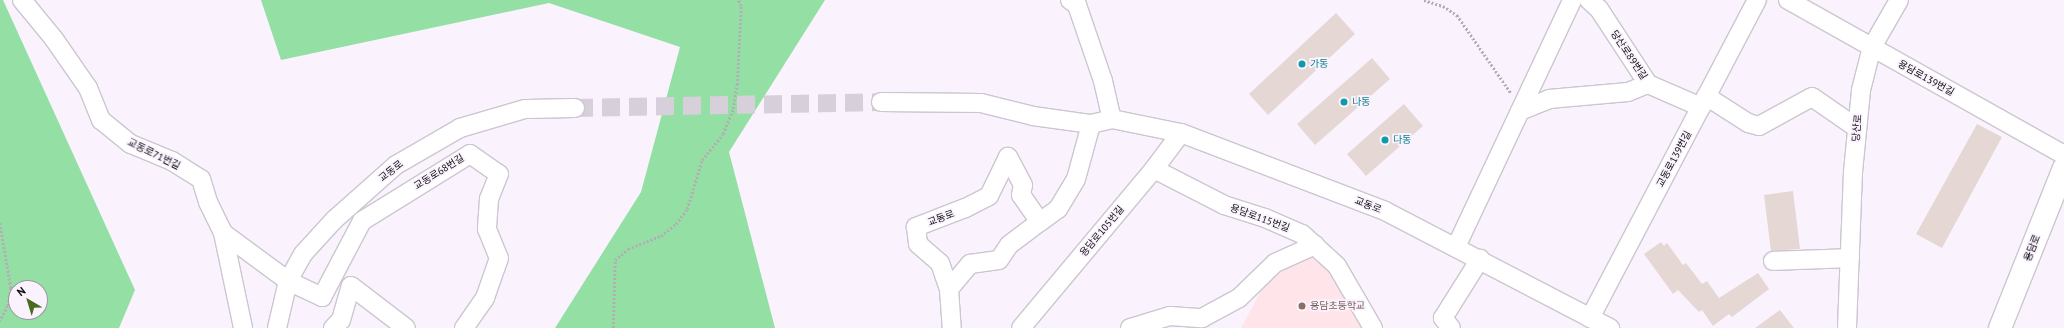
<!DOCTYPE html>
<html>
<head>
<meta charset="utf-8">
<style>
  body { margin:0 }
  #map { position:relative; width:2064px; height:328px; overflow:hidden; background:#faf3fe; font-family:"PT Sans","Noto Sans KR",sans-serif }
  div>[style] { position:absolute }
  .education>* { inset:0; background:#ffe4e9 }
  .green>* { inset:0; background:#94dfa4 }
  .building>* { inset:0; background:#e5d7d4 }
  .minor-tunnel>* { height:18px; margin-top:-9px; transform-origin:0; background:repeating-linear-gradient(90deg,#d7d0da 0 18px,transparent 0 27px) }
  .path>* { height:2.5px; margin-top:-1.25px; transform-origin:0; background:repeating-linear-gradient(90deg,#b3adb6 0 2px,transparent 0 4px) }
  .roads { filter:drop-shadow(1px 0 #ccc6d0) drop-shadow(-1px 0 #ccc6d0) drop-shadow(0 1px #ccc6d0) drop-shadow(0 -1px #ccc6d0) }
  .minor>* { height:18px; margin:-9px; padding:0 9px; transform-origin:9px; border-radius:9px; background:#fff }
  .major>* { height:22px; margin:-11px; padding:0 11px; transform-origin:11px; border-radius:11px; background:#fff }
  .dots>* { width:11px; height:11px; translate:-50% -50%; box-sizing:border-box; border:2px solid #faf3fe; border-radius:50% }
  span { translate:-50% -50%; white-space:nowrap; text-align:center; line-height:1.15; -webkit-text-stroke:3.5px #faf3fe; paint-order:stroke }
  .street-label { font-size:10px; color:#0f0d10 }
  .culture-label { font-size:10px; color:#0d838f }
  .left { translate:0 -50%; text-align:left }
  .education-label { font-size:10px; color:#785e54 }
  .north { position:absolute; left:8px; top:280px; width:40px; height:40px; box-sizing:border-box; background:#faf3fe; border:1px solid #9c979f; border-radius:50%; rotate:322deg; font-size:11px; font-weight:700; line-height:16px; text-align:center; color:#0f0d10 }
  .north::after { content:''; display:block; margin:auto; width:14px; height:18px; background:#4c6a1e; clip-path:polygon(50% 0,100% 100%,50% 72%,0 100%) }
</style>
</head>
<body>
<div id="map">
  <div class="education">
    <div style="clip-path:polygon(1306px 254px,1331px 270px,1364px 328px,1241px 328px,1264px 285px)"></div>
  </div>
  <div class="green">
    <div style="clip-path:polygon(evenodd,0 0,3px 0,135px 290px,119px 328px,0 328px,0 0,16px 288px,40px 288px,40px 312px,16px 312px,16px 288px)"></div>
    <div style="clip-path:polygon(261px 0,825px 0,729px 152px,775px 328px,555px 328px,641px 192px,680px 47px,549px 3px,281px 60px)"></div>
  </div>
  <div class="building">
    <div style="clip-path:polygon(1336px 13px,1355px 34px,1268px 115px,1249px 94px)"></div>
    <div style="clip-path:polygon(1372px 58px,1390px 79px,1315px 145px,1297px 124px)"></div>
    <div style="clip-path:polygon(1404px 104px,1423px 126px,1366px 176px,1347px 154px)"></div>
    <div style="clip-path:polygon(1977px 124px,2002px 137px,1942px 248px,1916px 234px)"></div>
    <div style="clip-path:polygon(1793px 191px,1800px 249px,1771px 251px,1764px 195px)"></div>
    <div style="clip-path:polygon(1661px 242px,1664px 246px,1667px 243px,1683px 265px,1686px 263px,1702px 284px,1707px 281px,1719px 298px,1758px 273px,1769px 289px,1732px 317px,1729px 314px,1713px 326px,1702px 310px,1699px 312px,1678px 290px,1673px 294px,1644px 254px)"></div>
    <div style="clip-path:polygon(1780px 310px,1794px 328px,1755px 328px)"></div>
  </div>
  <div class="minor-tunnel">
    <div style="left:575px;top:108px;width:306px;rotate:-1.1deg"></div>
  </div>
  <div class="path">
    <div style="left:1424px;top:0;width:20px;rotate:18deg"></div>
    <div style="left:1443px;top:6px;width:17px;rotate:33deg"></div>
    <div style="left:1457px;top:15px;width:95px;rotate:55.3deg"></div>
    <div style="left:0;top:223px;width:66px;rotate:80.4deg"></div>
    <div style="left:11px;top:288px;width:18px;rotate:99deg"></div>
    <div style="left:8px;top:306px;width:17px;rotate:118deg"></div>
    <div style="left:613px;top:328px;width:68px;rotate:-88.3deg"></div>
    <div style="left:615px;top:260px;width:17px;rotate:-40deg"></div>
    <div style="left:628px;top:249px;width:35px;rotate:-22deg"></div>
    <div style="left:661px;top:236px;width:19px;rotate:-39deg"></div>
    <div style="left:676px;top:224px;width:19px;rotate:-54deg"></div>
    <div style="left:687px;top:209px;width:51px;rotate:-73deg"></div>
    <div style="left:702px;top:160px;width:33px;rotate:-51deg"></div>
    <div style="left:723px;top:134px;width:27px;rotate:-68deg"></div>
    <div style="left:733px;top:109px;width:24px;rotate:-81deg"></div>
    <div style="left:737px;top:85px;width:79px;rotate:-87.1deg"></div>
    <div style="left:741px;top:6px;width:7px;rotate:-117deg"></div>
  </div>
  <div class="roads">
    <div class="minor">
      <div style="left:22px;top:0;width:50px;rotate:50.6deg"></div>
      <div style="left:54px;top:39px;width:60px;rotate:55.2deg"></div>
      <div style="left:88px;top:88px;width:35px;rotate:68deg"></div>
      <div style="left:101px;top:120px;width:38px;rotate:39deg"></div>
      <div style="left:131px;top:144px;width:44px;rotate:22.5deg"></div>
      <div style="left:172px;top:161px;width:34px;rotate:32deg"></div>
      <div style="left:201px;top:179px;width:24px;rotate:73deg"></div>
      <div style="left:208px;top:202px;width:34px;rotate:64deg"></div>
      <div style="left:223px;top:233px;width:97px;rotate:78.1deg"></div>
      <div style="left:1070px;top:0;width:9px;rotate:36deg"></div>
      <div style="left:1077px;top:5px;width:80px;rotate:71.1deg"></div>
      <div style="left:1103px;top:81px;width:39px;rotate:77deg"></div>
      <div style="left:1589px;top:0;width:13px;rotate:42deg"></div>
      <div style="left:1599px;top:9px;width:90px;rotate:56.8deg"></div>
      <div style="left:1648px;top:84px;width:58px;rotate:23.5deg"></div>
      <div style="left:1788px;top:0;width:317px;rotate:29.3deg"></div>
      <div style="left:1706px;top:96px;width:50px;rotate:32.7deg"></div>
      <div style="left:1748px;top:123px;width:11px;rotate:15deg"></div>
      <div style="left:1759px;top:126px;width:60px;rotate:-28.7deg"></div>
      <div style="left:1812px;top:97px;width:55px;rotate:34.6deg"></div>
      <div style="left:881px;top:102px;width:100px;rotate:0.6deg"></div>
      <div style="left:981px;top:103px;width:54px;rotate:14deg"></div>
      <div style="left:1033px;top:116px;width:59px;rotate:7.9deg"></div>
      <div style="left:1091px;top:124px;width:22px;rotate:-13deg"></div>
      <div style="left:1112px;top:119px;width:70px;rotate:11.5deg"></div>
      <div style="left:1181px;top:133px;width:218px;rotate:20.9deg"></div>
      <div style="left:1385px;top:211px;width:254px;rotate:27.5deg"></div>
      <div style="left:1520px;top:111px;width:31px;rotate:-22deg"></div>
      <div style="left:1549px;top:99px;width:79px;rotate:-5.1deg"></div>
      <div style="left:1628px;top:92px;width:22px;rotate:-22deg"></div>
      <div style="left:1154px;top:169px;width:79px;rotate:27.2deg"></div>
      <div style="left:1224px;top:205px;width:43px;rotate:17.6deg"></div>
      <div style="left:1265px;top:218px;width:40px;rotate:23.4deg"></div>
      <div style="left:1302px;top:234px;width:47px;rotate:42.4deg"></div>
      <div style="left:1337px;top:266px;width:72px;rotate:59.9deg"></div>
      <div style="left:1040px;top:222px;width:22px;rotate:-36deg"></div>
      <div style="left:1058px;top:209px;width:35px;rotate:-59deg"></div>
      <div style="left:1076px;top:179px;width:57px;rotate:-74.7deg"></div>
      <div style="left:223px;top:233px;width:81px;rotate:36.4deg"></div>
      <div style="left:288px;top:281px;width:38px;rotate:25deg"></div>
      <div style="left:322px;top:297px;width:86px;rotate:-62.2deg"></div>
      <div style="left:362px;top:221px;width:127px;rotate:-31.8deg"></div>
      <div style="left:470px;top:154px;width:35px;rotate:35deg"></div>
      <div style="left:499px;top:174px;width:27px;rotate:112deg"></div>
      <div style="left:489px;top:199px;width:30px;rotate:94deg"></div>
      <div style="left:487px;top:229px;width:31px;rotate:68deg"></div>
      <div style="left:499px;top:258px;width:42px;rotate:109.3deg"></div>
      <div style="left:485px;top:298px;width:37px;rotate:125deg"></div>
      <div style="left:1456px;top:247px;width:273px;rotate:-64.8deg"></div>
      <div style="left:1773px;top:261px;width:77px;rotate:-2.2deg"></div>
      <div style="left:949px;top:289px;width:33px;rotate:-50deg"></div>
      <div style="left:970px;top:264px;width:29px;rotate:-8deg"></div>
      <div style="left:999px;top:260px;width:18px;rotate:-56deg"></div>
      <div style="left:1009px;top:245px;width:39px;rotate:-37deg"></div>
      <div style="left:1040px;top:222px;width:33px;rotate:-125deg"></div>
      <div style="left:1021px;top:195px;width:10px;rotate:-79deg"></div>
      <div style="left:1023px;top:185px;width:32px;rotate:-118deg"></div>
      <div style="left:1008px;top:157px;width:43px;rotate:116deg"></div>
      <div style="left:989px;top:196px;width:27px;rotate:153deg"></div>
      <div style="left:965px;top:208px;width:53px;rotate:158.8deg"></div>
      <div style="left:916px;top:227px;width:17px;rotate:83deg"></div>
      <div style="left:918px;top:244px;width:29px;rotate:41deg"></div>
      <div style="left:940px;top:263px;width:28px;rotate:71deg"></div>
      <div style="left:949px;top:289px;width:39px;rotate:86deg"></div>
      <div style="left:1590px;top:318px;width:359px;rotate:-62.3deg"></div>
      <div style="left:277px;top:328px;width:48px;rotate:-76.8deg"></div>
      <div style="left:288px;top:281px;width:31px;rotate:-61deg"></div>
      <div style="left:303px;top:254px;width:46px;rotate:-47.6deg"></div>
      <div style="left:334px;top:220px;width:83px;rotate:-41.6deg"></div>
      <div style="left:396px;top:165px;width:74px;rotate:-30deg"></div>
      <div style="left:460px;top:128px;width:68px;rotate:-16.3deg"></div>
      <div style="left:525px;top:109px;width:50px;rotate:-1.1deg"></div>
      <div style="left:333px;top:328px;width:11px;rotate:-45deg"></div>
      <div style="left:341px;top:320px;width:35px;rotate:-74deg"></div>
      <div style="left:351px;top:286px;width:69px;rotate:37.4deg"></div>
      <div style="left:1021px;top:328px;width:207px;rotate:-50.1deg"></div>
      <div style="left:1154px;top:169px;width:45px;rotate:-53.1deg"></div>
      <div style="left:1130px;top:328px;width:42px;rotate:-16.7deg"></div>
      <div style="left:1170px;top:316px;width:32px;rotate:4deg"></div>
      <div style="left:1202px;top:318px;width:42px;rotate:-28.4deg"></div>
      <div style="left:1239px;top:298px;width:50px;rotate:-44.2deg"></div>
      <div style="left:1275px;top:263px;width:44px;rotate:-24.2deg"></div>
      <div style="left:1451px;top:328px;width:13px;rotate:-129deg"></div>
      <div style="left:1443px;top:318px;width:70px;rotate:-57.9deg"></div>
      <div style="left:1847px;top:328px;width:156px;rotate:-87.8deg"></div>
      <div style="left:1853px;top:172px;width:82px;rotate:-84.4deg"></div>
      <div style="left:1861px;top:90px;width:44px;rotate:-75.7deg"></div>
      <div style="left:1872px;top:47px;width:54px;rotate:-60.1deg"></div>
    </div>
    <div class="major">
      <div style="left:2000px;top:328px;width:172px;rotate:-68.2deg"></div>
    </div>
  </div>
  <div class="dots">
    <div style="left:1302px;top:64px;background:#0f9aa8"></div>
    <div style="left:1344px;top:102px;background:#0f9aa8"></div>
    <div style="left:1385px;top:140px;background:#0f9aa8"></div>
    <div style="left:1302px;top:306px;background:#8d6e63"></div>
  </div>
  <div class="street-label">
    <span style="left:1629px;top:55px;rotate:56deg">당산로89번길</span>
    <span style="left:1926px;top:78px;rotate:29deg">용담로139번길</span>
    <span style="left:1857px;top:128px;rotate:-85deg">당산로</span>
    <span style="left:154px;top:154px;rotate:26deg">교동로71번길</span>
    <span style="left:1674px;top:159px;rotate:-62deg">교동로139번길</span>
    <span style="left:391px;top:171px;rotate:-38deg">교동로</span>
    <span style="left:439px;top:172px;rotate:-32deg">교동로68번길</span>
    <span style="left:1368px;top:205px;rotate:21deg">교동로</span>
    <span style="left:941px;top:218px;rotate:-21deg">교동로</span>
    <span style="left:1260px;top:218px;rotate:20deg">용담로115번길</span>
    <span style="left:1102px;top:231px;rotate:-50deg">용담로105번길</span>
    <span style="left:2032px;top:248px;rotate:-68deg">용담로</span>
  </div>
  <div class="culture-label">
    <span class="left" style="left:1310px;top:64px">가동</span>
    <span class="left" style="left:1352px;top:102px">나동</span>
    <span class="left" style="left:1393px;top:140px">다동</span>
  </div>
  <div class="education-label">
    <span class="left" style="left:1310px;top:306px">용담초등학교</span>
  </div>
  <div class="north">N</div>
</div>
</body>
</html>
